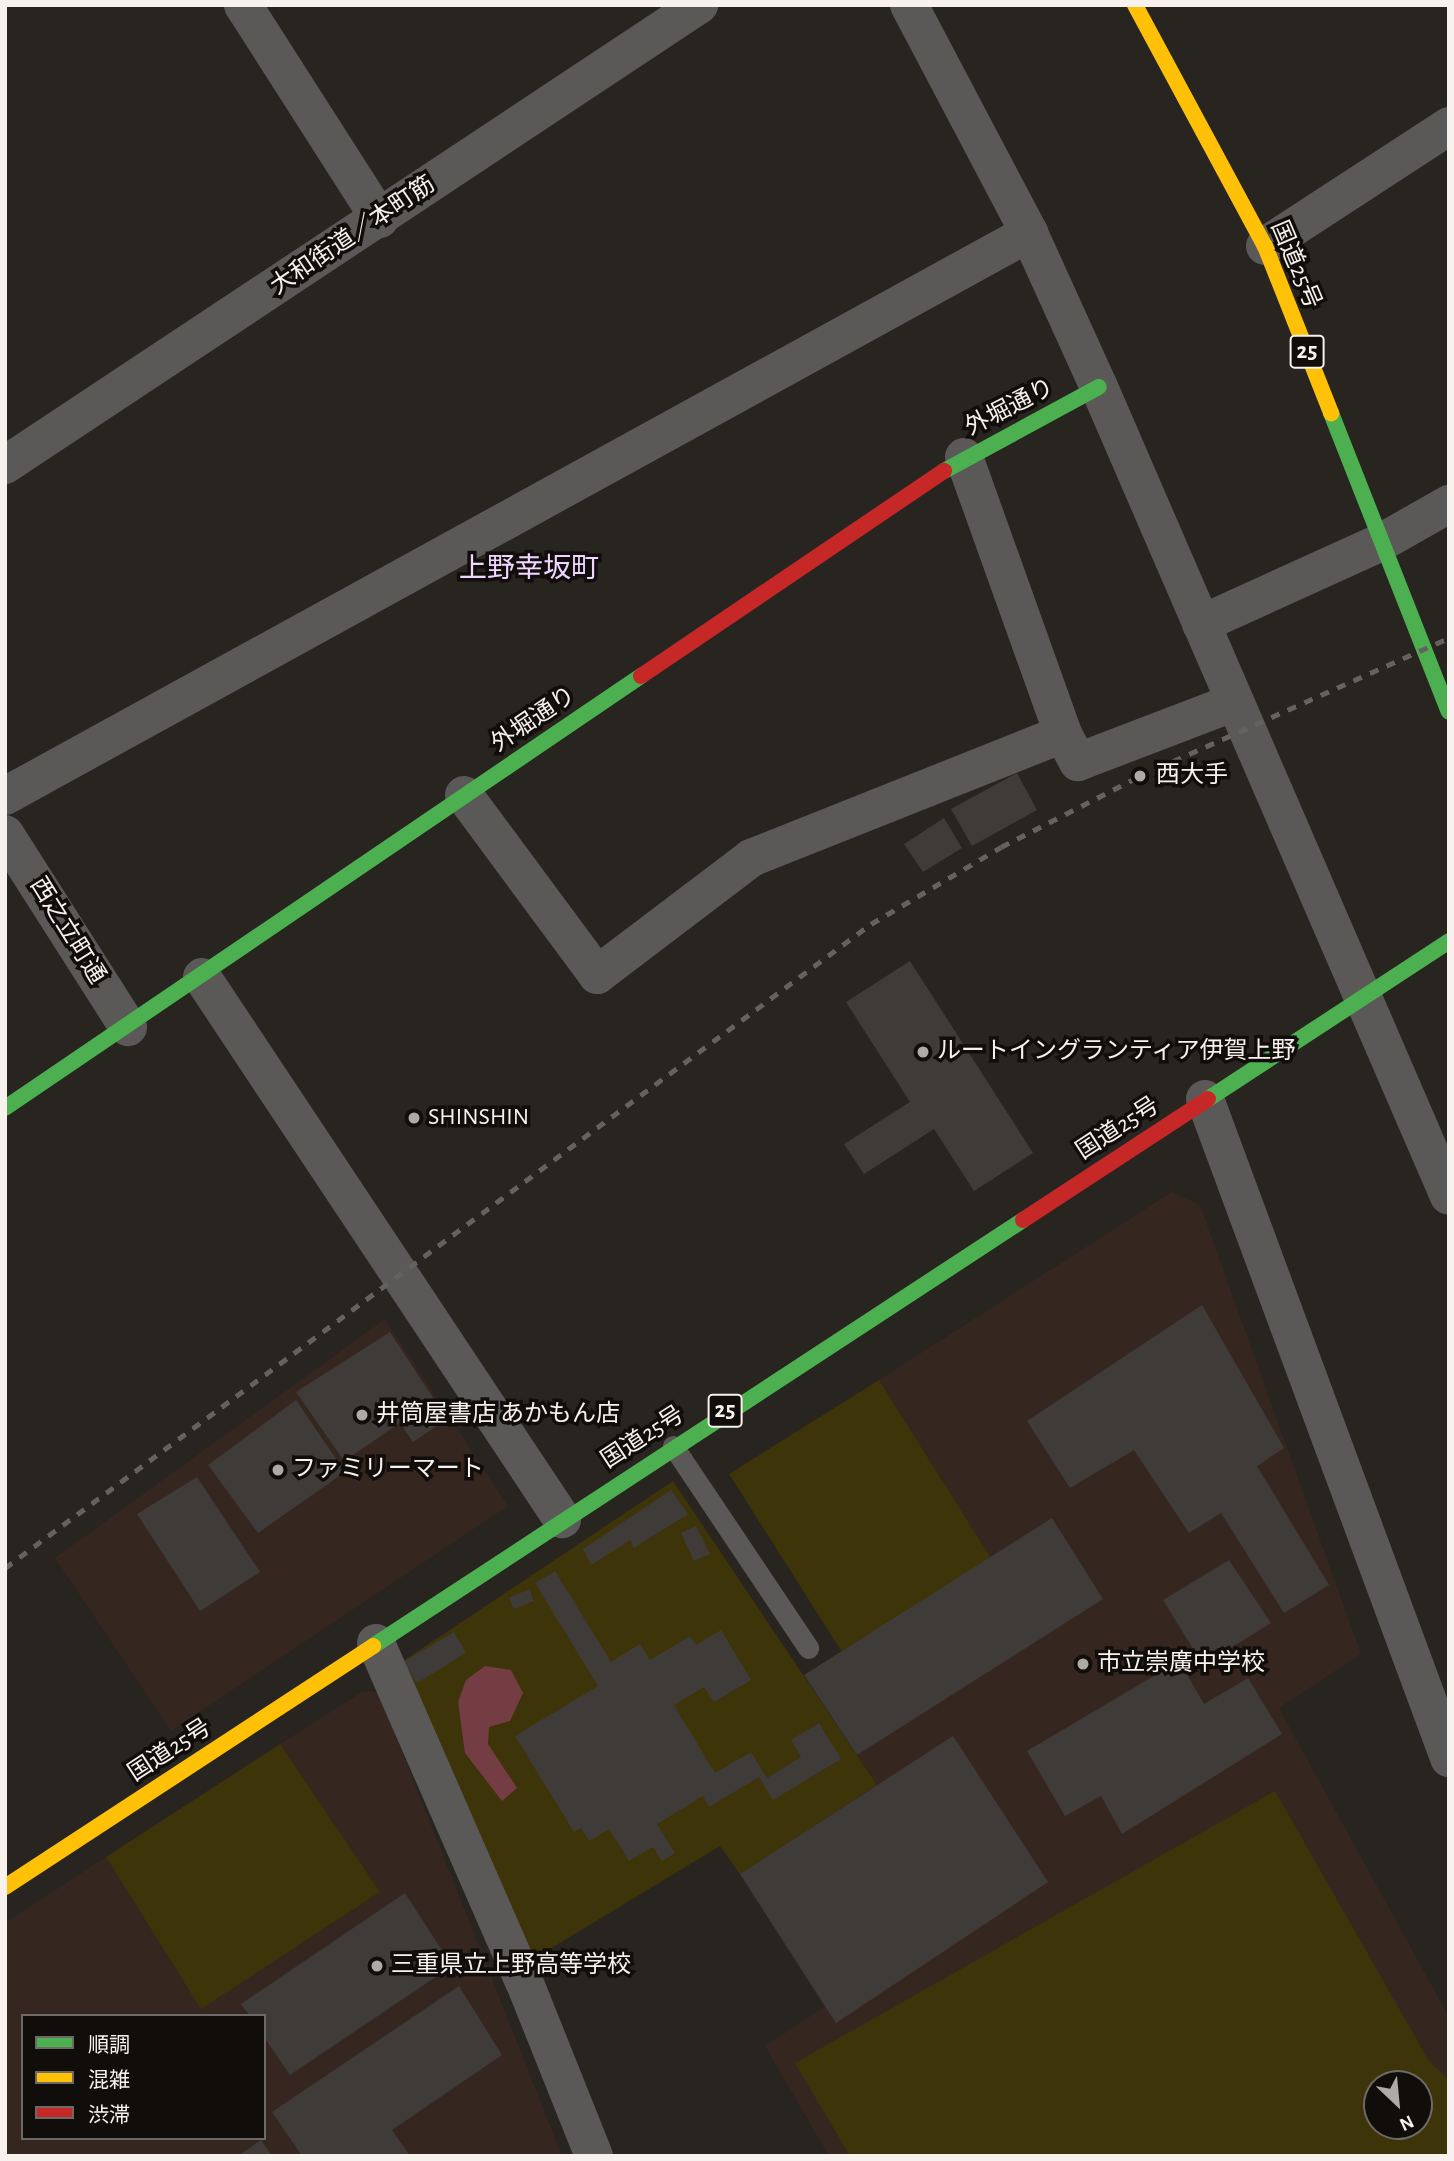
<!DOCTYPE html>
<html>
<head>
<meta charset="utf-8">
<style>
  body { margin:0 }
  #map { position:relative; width:1454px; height:2161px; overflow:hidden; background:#282420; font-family:"Alegreya Sans","Noto Sans JP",sans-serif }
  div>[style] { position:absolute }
  .built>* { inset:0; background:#35271f }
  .green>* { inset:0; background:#3e3409 }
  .water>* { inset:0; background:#743d43 }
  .building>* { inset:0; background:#3f3b39 }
  .lane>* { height:21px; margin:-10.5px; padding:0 10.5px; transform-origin:10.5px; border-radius:10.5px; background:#5a5957 }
  .street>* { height:38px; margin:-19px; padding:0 19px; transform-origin:19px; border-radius:19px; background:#5a5957 }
  .fast>* { height:16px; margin:-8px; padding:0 8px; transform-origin:8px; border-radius:8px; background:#4caf50 }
  .slow>* { height:16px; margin:-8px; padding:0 8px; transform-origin:8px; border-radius:8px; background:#ffc107 }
  .jam>* { height:16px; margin:-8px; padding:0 8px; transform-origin:8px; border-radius:8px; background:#c62828 }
  .rail>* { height:5px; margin-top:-2.5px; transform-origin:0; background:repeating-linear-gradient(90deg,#646160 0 9px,transparent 0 18px) }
  .dots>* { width:19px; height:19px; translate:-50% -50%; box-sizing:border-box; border:4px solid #110d0b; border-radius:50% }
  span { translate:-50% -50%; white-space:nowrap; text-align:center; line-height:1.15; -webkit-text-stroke:7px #110d0b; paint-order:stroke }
  .shield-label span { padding:2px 5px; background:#110d0b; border:2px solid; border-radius:5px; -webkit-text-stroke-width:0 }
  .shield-label { font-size:23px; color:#f8f2ee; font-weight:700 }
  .street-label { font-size:24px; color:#f8f2ee }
  .poi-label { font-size:24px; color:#f8f2ee }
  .left { translate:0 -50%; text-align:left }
  .quarter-label { font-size:28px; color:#eed6fe }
  .frame { position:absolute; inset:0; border:7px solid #f8f2ee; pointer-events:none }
  .legend { position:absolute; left:21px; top:2014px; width:245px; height:126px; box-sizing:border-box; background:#110d0b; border:2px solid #6d6966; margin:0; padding:9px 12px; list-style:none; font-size:21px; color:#f8f2ee }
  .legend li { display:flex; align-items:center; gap:14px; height:35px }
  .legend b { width:35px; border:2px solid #6d6966 }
  .north { position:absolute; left:1363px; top:2070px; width:70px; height:70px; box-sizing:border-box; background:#110d0b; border:2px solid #6d6966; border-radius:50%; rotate:154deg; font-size:19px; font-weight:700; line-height:28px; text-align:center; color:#f8f2ee }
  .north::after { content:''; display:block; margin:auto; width:24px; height:32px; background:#afaaa6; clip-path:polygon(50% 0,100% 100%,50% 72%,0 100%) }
</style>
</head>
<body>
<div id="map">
  <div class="built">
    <div style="clip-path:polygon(evenodd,1172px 1192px,1200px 1205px,1361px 1654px,1279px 1708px,1449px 2017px,1449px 2156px,829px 2156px,765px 2046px,824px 2007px,740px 1874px,877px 1785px,804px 1675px,991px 1558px,879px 1380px,1172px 1192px,1377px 2084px,1419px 2084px,1419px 2126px,1377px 2126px,1377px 2084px)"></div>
    <div style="clip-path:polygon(385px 1319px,508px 1506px,171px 1731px,55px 1558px)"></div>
    <div style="clip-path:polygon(evenodd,378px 1691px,562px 2156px,5px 2156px,5px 1923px,106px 1857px,202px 2008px,379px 1892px,280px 1744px,362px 1692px,378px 1691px,23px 2016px,264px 2016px,264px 2138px,23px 2138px,23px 2016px)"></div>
  </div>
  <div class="green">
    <div style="clip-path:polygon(879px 1380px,991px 1558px,842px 1652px,729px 1474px)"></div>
    <div style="clip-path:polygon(673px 1481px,877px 1785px,740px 1874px,720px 1846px,530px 1961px,400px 1663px)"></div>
    <div style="clip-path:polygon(280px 1744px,380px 1892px,201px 2009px,106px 1857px)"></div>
    <div style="clip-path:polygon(evenodd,1275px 1791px,1429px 2061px,1449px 2080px,1449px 2156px,850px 2156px,795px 2063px,1275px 1791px,1377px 2084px,1419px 2084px,1419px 2126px,1377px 2126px,1377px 2084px)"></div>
  </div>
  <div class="water">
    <div style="clip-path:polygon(485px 1666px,511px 1670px,523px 1693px,510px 1721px,489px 1727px,488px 1744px,517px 1788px,502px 1801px,465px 1753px,458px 1702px,466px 1680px)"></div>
  </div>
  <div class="building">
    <div style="clip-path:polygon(1017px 773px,1037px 810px,972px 846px,951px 809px)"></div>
    <div style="clip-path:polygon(944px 818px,962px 848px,923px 872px,904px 844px)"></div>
    <div style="clip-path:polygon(910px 961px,1033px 1153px,974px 1191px,934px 1129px,864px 1174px,844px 1144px,910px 1102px,846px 1002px)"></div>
    <div style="clip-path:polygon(1202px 1305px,1284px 1448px,1257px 1466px,1329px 1585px,1284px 1613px,1221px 1513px,1189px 1533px,1134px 1450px,1070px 1488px,1027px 1421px)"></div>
    <div style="clip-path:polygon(390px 1332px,447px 1419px,413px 1442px,400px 1423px,344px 1461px,296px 1392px)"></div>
    <div style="clip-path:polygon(296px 1400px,345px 1472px,258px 1533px,208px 1465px)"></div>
    <div style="clip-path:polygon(197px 1477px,260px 1572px,200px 1611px,137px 1514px)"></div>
    <div style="clip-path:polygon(671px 1490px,688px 1514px,634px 1548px,630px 1540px,591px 1565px,583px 1549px)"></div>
    <div style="clip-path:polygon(1052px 1518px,1103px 1599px,857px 1755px,804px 1675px)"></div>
    <div style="clip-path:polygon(696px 1526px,710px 1554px,694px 1561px,681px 1533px)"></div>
    <div style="clip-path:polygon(1229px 1560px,1271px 1623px,1203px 1665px,1163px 1600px)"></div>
    <div style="clip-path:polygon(555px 1571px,611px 1662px,640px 1644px,650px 1660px,690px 1636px,696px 1645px,721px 1630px,751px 1680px,714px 1702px,704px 1687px,674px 1705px,715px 1773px,751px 1752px,767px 1778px,801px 1757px,791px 1740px,819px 1723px,841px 1759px,773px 1800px,759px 1777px,709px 1807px,703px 1796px,657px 1824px,675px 1853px,662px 1861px,653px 1847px,629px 1861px,609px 1829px,589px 1841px,581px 1828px,574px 1832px,515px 1736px,598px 1686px,535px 1583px)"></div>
    <div style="clip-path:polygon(529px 1589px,534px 1601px,514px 1609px,509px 1598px)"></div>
    <div style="clip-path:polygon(454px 1632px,466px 1653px,417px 1683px,403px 1662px)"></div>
    <div style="clip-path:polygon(1179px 1661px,1204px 1704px,1248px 1678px,1282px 1734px,1122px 1834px,1101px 1796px,1065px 1816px,1027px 1751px)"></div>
    <div style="clip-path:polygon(953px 1736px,1048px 1882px,836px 2023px,740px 1874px)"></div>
    <div style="clip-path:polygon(405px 1893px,452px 1966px,290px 2075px,264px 2037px,264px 2016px,250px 2016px,241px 2004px)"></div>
    <div style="clip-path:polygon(459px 1986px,502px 2055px,392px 2130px,410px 2156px,302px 2156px,272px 2112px)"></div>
    <div style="clip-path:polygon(261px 2140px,272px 2156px,238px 2156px)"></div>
  </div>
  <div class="lane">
    <div style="left:673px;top:1446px;width:243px;rotate:56.2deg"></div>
  </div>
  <div class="street">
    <div style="left:243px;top:5px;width:254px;rotate:57.4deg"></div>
    <div style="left:909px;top:5px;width:258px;rotate:62.2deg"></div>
    <div style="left:1029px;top:233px;width:169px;rotate:65.6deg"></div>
    <div style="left:1099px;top:387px;width:881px;rotate:66.61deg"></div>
    <div style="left:1265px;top:246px;width:220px;rotate:-33.1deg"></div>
    <div style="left:964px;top:457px;width:294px;rotate:70.3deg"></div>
    <div style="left:1063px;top:734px;width:32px;rotate:62deg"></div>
    <div style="left:1078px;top:762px;width:168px;rotate:-20.9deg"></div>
    <div style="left:5px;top:465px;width:833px;rotate:-33.54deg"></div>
    <div style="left:1201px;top:624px;width:199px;rotate:-24.4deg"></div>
    <div style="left:1382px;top:542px;width:77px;rotate:-29.6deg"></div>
    <div style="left:464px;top:795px;width:224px;rotate:53.5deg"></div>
    <div style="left:597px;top:975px;width:193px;rotate:-37.2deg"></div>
    <div style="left:751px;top:858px;width:336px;rotate:-21.7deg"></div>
    <div style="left:5px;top:796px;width:1169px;rotate:-28.8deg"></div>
    <div style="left:5px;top:834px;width:229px;rotate:57.5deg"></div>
    <div style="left:202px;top:977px;width:651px;rotate:56.41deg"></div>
    <div style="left:1205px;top:1099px;width:703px;rotate:69.68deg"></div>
    <div style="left:376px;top:1643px;width:369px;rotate:66.4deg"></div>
    <div style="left:524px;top:1981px;width:188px;rotate:68.2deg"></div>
  </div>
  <div class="fast">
    <div style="left:1331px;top:413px;width:321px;rotate:68.5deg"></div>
    <div style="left:944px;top:471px;width:176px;rotate:-28.5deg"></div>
    <div style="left:1208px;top:1099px;width:288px;rotate:-33.2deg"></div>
    <div style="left:5px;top:1108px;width:769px;rotate:-34.19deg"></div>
    <div style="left:373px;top:1646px;width:777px;rotate:-33.24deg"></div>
  </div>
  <div class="slow">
    <div style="left:1135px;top:5px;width:274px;rotate:61.7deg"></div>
    <div style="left:1265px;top:246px;width:180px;rotate:68.4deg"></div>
    <div style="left:5px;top:1887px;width:440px;rotate:-33.2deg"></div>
  </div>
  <div class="jam">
    <div style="left:641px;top:676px;width:366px;rotate:-34.1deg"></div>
    <div style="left:1023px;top:1220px;width:221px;rotate:-33.2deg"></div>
  </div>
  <div class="rail">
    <div style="left:5px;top:1568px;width:1079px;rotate:-36.64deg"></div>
    <div style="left:871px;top:924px;width:151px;rotate:-30.6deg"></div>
    <div style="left:1001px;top:847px;width:156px;rotate:-27.1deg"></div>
    <div style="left:1140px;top:776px;width:338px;rotate:-24.1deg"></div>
  </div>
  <div class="dots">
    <div style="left:1140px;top:776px;background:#afaaa6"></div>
    <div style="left:923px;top:1052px;background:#afaaa6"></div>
    <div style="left:414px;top:1118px;background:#afaaa6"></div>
    <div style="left:362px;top:1415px;background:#afaaa6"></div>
    <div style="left:278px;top:1470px;background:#afaaa6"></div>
    <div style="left:1083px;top:1664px;background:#afaaa6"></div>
    <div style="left:377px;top:1966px;background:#afaaa6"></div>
  </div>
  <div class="shield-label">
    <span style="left:1307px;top:352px">25</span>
    <span style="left:725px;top:1411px">25</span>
  </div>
  <div class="street-label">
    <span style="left:353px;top:236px;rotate:-34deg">大和街道／本町筋</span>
    <span style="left:1295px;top:265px;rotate:67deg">国道25号</span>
    <span style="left:1010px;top:408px;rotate:-27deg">外堀通り</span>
    <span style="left:534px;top:720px;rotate:-34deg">外堀通り</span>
    <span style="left:67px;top:931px;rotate:58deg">西之立町通</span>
    <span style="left:1118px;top:1129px;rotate:-33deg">国道25号</span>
    <span style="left:643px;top:1438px;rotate:-33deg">国道25号</span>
    <span style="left:170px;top:1751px;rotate:-33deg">国道25号</span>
  </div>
  <div class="poi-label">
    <span class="left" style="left:1156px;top:776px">西大手</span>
    <span class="left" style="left:937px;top:1052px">ルートイングランティア伊賀上野</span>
    <span class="left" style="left:428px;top:1118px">SHINSHIN</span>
    <span class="left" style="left:376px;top:1415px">井筒屋書店 あかもん店</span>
    <span class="left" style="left:292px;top:1470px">ファミリーマート</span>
    <span class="left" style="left:1097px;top:1664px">市立崇廣中学校</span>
    <span class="left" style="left:391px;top:1966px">三重県立上野高等学校</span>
  </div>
  <div class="quarter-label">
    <span style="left:529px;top:569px">上野幸坂町</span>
  </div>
  <div class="frame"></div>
  <ul class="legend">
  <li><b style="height:9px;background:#4caf50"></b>順調</li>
  <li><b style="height:9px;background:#ffc107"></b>混雑</li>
  <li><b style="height:9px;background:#c62828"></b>渋滞</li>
  </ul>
  <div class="north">N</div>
</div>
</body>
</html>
